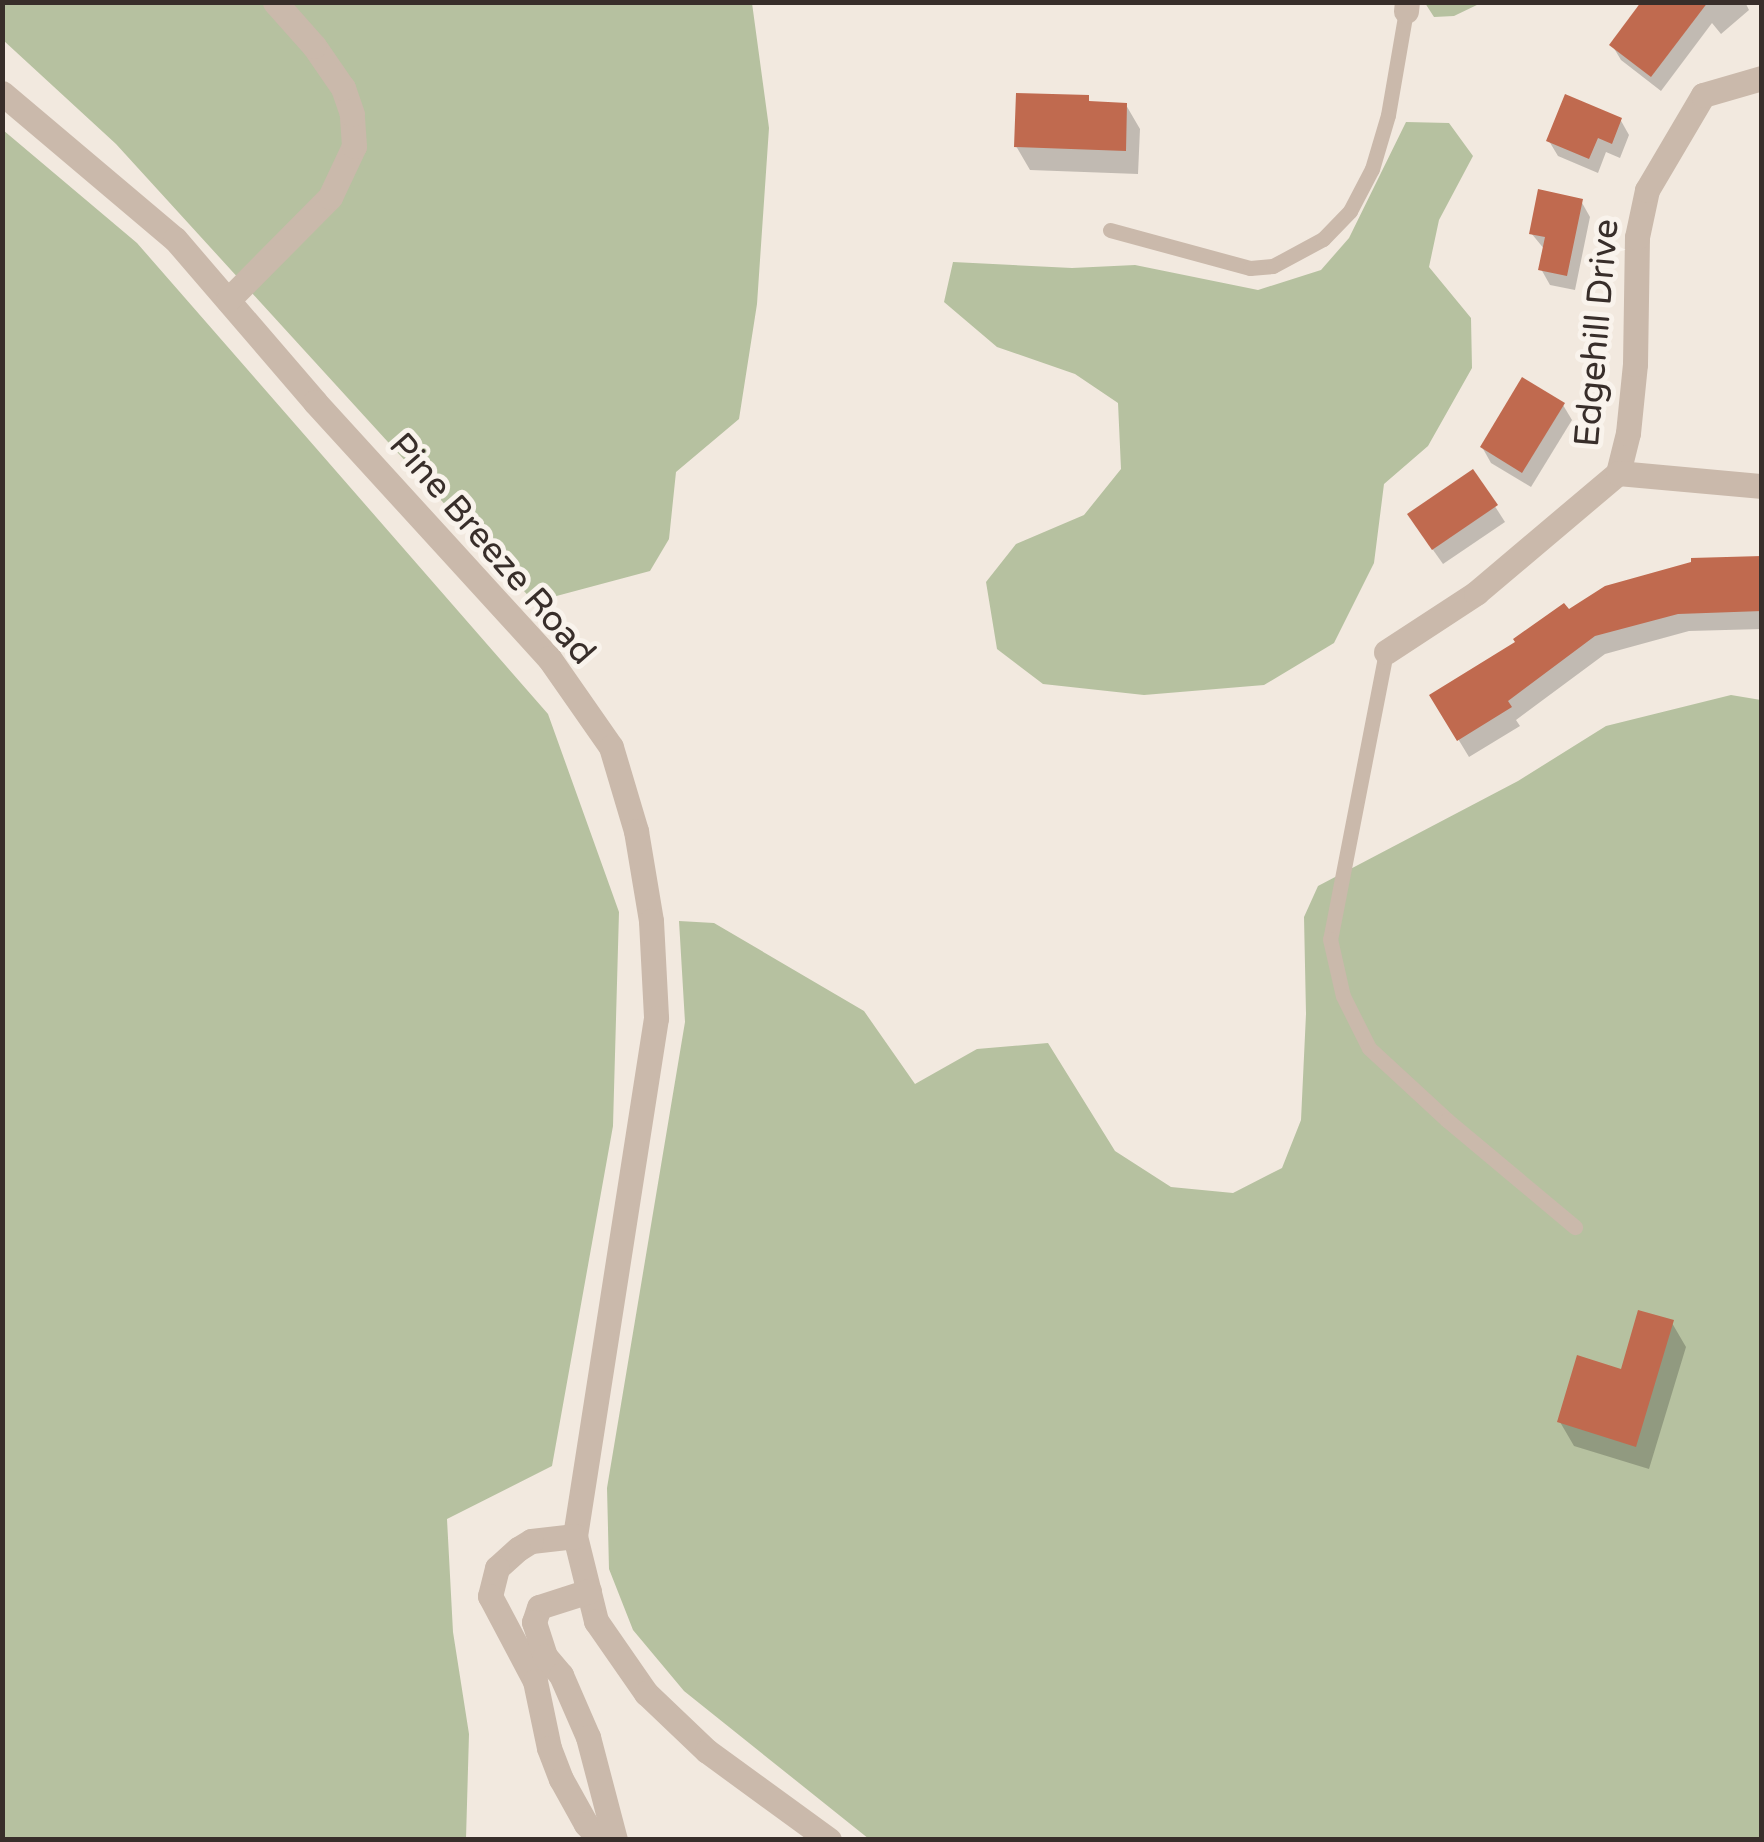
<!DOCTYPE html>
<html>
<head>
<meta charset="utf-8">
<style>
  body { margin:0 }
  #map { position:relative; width:1764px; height:1842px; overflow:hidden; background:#f2e9df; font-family:"Varela Round",sans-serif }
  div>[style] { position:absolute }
  .green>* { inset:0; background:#b6c1a0 }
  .shadow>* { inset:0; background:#0003 }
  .building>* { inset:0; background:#c06a4f }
  .service>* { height:15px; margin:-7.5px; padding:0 7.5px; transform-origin:7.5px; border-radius:7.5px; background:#cab9ab }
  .minor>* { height:25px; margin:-12.5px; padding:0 12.5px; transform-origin:12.5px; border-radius:12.5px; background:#cab9ab }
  span { translate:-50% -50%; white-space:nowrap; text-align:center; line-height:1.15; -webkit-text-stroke:10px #f9f3ec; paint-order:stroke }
  .street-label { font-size:35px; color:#382e2a }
  .frame { position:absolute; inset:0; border:5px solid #382e2a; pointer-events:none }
</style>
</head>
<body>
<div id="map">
  <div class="green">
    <div style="clip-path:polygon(2px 3px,752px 3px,769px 128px,757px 304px,739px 419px,676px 472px,669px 539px,650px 571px,534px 602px,116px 144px,3px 40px)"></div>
    <div style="clip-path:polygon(1425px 3px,1425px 2px,1481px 3px,1454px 16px,1434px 17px)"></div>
    <div style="clip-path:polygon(1406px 122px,1449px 123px,1473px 156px,1439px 220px,1429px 267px,1471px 318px,1472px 368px,1428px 446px,1384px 484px,1374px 563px,1334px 643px,1264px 685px,1144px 695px,1043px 684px,997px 649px,986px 582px,1016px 544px,1084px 515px,1121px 469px,1118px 403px,1075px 374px,997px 347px,944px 302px,953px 262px,1072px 268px,1135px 265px,1258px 290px,1321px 270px,1349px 238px)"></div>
    <div style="clip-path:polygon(3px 130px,137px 243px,548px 714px,619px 912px,613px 1126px,552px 1466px,447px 1519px,453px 1632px,469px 1734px,466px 1839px,3px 1839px)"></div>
    <div style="clip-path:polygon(1731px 695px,1761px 700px,1761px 1839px,869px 1839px,684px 1691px,633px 1630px,609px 1569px,607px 1488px,685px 1022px,679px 921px,714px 923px,864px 1011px,915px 1084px,977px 1049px,1048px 1043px,1115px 1151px,1171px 1187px,1233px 1193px,1282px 1168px,1301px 1120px,1306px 1014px,1304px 917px,1318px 886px,1518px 781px,1606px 726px)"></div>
  </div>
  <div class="shadow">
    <div style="clip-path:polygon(1645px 2px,1745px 2px,1749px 10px,1721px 34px,1712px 23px,1661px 91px,1621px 60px,1612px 45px)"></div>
    <div style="clip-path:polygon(1087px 98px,1091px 104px,1126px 105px,1140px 129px,1138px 174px,1030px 170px,1016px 146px)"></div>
    <div style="clip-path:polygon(1620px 119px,1629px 135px,1620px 158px,1606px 152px,1598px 173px,1558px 156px,1549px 141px)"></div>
    <div style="clip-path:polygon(1581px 201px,1590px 217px,1575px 290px,1550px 285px,1541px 269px,1545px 250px,1531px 233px)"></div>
    <div style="clip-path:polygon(1563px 405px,1572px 420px,1531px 487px,1491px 463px,1482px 447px)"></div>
    <div style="clip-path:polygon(1473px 472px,1505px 522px,1443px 564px,1419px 530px)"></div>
    <div style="clip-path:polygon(1762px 558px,1762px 629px,1689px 631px,1605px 654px,1516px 720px,1520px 726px,1469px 757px,1432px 696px,1569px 612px)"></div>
    <div style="clip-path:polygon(1672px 1323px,1686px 1347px,1649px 1469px,1574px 1446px,1560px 1422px,1622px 1372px)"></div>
  </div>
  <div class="building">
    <div style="clip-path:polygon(1641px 2px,1708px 2px,1651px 77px,1609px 45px)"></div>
    <div style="clip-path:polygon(1016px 93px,1089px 95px,1089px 101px,1127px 103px,1126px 151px,1014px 147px)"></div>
    <div style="clip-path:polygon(1565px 94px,1622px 118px,1612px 144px,1598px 138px,1589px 159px,1546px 141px)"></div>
    <div style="clip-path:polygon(1538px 189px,1583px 199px,1567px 276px,1538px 270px,1545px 237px,1529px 234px)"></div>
    <div style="clip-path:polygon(1522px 377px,1565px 403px,1522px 473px,1480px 447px)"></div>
    <div style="clip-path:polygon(1473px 469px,1498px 505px,1432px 550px,1407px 514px)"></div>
    <div style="clip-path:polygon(1762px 556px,1762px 611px,1678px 614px,1595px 636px,1508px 701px,1512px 707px,1457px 741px,1429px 695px,1515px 642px,1513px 639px,1564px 603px,1569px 609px,1605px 586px,1691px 562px,1691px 558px)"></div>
    <div style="clip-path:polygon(1638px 1310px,1674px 1320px,1636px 1447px,1557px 1422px,1577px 1355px,1621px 1369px)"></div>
  </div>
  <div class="service">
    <div style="left:1110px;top:230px;width:145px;rotate:15.2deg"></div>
    <div style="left:1250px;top:268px;width:23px;rotate:-5deg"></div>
    <div style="left:1273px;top:266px;width:57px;rotate:-28.4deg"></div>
    <div style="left:1323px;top:239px;width:39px;rotate:-46deg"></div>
    <div style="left:1350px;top:211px;width:47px;rotate:-62.4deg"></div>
    <div style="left:1372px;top:169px;width:56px;rotate:-73.5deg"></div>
    <div style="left:1388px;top:115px;width:106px;rotate:-80.2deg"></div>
    <div style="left:1386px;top:652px;width:292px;rotate:101deg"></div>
    <div style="left:1330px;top:939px;width:58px;rotate:77.2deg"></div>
    <div style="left:1343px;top:996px;width:58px;rotate:63.4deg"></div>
    <div style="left:1369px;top:1048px;width:106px;rotate:42.7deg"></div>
    <div style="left:1447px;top:1120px;width:167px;rotate:39.9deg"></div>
  </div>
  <div class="minor">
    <div style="left:1406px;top:11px;width:9px;rotate:-84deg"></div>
    <div style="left:2px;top:93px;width:226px;rotate:40.2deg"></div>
    <div style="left:175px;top:239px;width:215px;rotate:49.3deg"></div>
    <div style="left:315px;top:402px;width:347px;rotate:47.6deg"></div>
    <div style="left:549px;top:658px;width:108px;rotate:55.1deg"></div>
    <div style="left:611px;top:747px;width:88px;rotate:73.4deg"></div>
    <div style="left:636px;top:831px;width:91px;rotate:80.5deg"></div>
    <div style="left:651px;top:921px;width:97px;rotate:87deg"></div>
    <div style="left:656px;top:1018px;width:524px;rotate:98.89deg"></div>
    <div style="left:575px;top:1536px;width:88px;rotate:76.1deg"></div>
    <div style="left:596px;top:1621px;width:88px;rotate:55.2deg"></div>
    <div style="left:646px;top:1693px;width:84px;rotate:43.6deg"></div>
    <div style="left:707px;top:1751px;width:151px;rotate:36.1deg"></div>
    <div style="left:228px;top:300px;width:145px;rotate:-45.3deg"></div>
    <div style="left:330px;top:197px;width:56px;rotate:-64.8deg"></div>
    <div style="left:354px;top:146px;width:32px;rotate:-94deg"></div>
    <div style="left:352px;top:114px;width:28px;rotate:-109deg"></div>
    <div style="left:343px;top:88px;width:51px;rotate:-124.6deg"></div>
    <div style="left:314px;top:46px;width:59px;rotate:-131.6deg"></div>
    <div style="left:1618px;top:473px;width:41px;rotate:-76deg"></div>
    <div style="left:1628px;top:433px;width:69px;rotate:-84.2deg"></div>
    <div style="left:1635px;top:364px;width:127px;rotate:-89.1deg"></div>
    <div style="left:1637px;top:237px;width:48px;rotate:-78deg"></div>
    <div style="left:1647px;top:190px;width:110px;rotate:-59.5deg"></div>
    <div style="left:1703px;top:95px;width:61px;rotate:-16.1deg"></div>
    <div style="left:1386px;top:652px;width:108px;rotate:-33.2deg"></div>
    <div style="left:1476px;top:593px;width:186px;rotate:-40.2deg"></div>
    <div style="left:1618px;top:473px;width:145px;rotate:5.2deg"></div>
    <div style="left:575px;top:1536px;width:44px;rotate:173.5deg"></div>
    <div style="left:531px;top:1541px;width:15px;rotate:148deg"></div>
    <div style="left:518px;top:1549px;width:28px;rotate:138deg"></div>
    <div style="left:497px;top:1568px;width:29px;rotate:104deg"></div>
    <div style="left:490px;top:1596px;width:96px;rotate:62.1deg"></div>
    <div style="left:535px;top:1681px;width:68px;rotate:78.2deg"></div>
    <div style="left:549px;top:1748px;width:33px;rotate:69deg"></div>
    <div style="left:561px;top:1779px;width:51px;rotate:60.9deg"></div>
    <div style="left:586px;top:1824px;width:22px;rotate:47deg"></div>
    <div style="left:589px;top:1591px;width:52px;rotate:162.3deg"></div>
    <div style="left:539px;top:1607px;width:16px;rotate:108deg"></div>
    <div style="left:534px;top:1622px;width:36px;rotate:72deg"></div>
    <div style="left:545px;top:1656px;width:25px;rotate:50deg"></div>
    <div style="left:561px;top:1675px;width:68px;rotate:66.5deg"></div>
    <div style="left:588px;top:1737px;width:106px;rotate:75.3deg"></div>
  </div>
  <div class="street-label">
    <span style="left:1597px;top:333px;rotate:-85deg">Edgehill Drive</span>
    <span style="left:492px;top:549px;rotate:49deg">Pine Breeze Road</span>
  </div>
  <div class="frame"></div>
</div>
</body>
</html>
